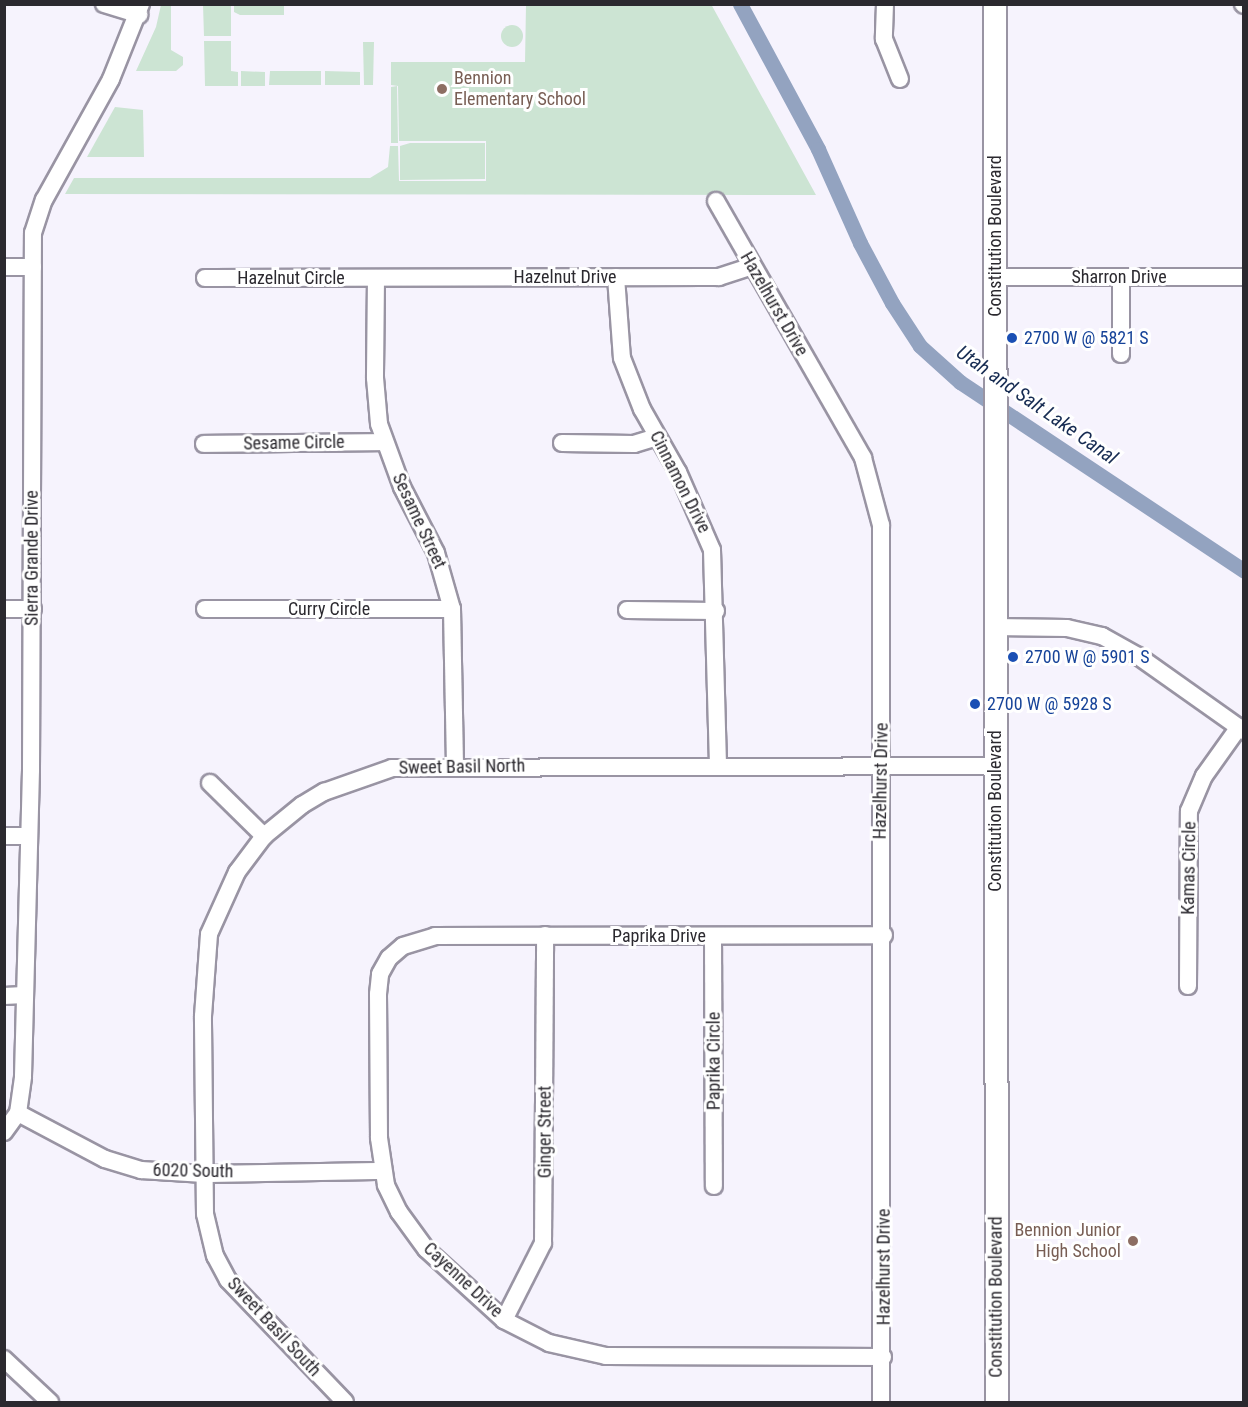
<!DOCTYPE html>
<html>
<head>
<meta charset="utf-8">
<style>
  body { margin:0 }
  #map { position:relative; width:1248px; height:1407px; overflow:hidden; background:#f6f3fd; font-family:"Roboto Condensed",sans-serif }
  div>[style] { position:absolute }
  .green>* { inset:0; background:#cce4d3 }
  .round { border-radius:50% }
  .canal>* { height:15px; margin:-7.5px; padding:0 7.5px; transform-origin:7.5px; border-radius:7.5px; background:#93a3c0 }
  .roads { filter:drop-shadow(2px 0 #9994a3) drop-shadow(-2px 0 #9994a3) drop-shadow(0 2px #9994a3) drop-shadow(0 -2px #9994a3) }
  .minor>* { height:16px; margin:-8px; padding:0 8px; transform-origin:8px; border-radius:8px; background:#fff }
  .secondary>* { height:22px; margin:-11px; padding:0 11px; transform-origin:11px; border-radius:11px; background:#fff }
  .dots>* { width:16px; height:16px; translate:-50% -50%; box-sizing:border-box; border:3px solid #fff; border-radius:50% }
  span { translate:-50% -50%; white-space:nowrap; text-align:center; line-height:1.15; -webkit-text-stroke:6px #fff; paint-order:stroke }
  .education-label { font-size:18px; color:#785e54 }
  .left { translate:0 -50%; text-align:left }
  .right { translate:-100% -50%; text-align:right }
  .street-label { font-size:18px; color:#2b292f }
  .transit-label { font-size:18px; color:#164399 }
  .water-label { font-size:20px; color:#162b52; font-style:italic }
  .frame { position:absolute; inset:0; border:6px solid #2b292f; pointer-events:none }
</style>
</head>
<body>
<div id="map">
  <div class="green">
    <div style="clip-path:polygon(711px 4px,816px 195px,65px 194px,74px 178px,370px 178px,388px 167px,390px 146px,398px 146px,399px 181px,486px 181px,486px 141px,399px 141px,398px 86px,391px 85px,391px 62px,525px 62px,526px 5px)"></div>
    <div style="clip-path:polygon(161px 5px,171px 5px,171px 50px,183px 57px,183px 65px,176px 71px,136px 71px,156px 27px)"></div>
    <div style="clip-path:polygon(203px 5px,231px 5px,231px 36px,204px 36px)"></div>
    <div style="clip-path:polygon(234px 5px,284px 5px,284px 15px,240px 15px,234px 12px)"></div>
    <div class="round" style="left:501px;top:25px;width:22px;height:22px"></div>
    <div style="clip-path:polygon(204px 41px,231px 41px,231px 71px,238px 72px,238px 86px,205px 86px)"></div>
    <div style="clip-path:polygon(363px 42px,374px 42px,373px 85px,364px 85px)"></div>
    <div style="clip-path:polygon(241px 71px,265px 72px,265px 86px,241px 86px)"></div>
    <div style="clip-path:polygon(270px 71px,321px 71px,321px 85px,269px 85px)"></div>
    <div style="clip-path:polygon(325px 71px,360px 72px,360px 85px,325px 85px)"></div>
    <div style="clip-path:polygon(397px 86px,398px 143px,391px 143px,391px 87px)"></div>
    <div style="clip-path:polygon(115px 107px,143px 110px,144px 157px,87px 157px)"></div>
    <div style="clip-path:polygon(410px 143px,485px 143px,485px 179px,400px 180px,400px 146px)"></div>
  </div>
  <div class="canal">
    <div style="left:740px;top:4px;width:165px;rotate:61.7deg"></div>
    <div style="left:818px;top:149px;width:103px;rotate:65.9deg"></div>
    <div style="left:860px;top:243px;width:68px;rotate:61.9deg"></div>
    <div style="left:892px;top:303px;width:51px;rotate:56.9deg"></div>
    <div style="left:920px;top:346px;width:54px;rotate:42deg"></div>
    <div style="left:960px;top:382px;width:341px;rotate:33.6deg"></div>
  </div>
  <div class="roads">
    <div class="minor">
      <div style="left:104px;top:4px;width:37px;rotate:17deg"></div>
      <div style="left:885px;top:4px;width:35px;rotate:92deg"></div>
      <div style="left:884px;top:39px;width:43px;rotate:68.2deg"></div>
      <div style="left:1243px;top:4px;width:1px;rotate:45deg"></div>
      <div style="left:716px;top:201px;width:296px;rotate:60.2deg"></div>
      <div style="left:863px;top:458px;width:69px;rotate:75deg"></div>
      <div style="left:881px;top:525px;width:877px;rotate:90deg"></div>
      <div style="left:4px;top:267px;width:29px"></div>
      <div style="left:616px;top:277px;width:81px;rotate:85.8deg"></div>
      <div style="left:622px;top:358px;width:55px;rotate:68.6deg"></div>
      <div style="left:642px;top:409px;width:73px;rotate:60.3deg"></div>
      <div style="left:678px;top:472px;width:85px;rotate:66.4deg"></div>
      <div style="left:712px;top:550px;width:215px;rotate:88.4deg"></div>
      <div style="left:995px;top:277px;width:249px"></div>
      <div style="left:1121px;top:277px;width:77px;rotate:90deg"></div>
      <div style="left:205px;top:278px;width:514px;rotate:-0.11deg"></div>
      <div style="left:719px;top:277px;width:35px;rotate:-18deg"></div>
      <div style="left:376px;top:278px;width:100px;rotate:90.6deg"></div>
      <div style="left:375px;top:378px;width:46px;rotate:85deg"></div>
      <div style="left:379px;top:424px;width:67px;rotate:69.9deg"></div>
      <div style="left:402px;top:487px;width:74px;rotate:62.7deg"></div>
      <div style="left:436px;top:553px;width:58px;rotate:74.1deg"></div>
      <div style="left:452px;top:609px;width:156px;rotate:88.9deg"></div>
      <div style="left:562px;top:443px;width:72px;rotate:0.8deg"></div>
      <div style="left:634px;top:444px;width:24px;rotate:-17deg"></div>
      <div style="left:204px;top:444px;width:180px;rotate:-0.6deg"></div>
      <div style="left:4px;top:609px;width:29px"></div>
      <div style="left:205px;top:609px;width:247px"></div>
      <div style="left:627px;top:610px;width:89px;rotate:0.6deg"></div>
      <div style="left:994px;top:627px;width:73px;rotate:0.8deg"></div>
      <div style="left:1067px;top:628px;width:36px;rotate:13deg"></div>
      <div style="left:1102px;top:636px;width:41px;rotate:29.1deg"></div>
      <div style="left:1138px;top:656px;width:130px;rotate:35.3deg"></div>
      <div style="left:210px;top:783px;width:76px;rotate:44.5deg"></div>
      <div style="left:4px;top:836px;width:25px"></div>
      <div style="left:713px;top:936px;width:250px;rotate:89.8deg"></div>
      <div style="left:1188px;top:986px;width:175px;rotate:-89.7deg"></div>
      <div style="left:1189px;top:811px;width:38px;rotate:-67deg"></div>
      <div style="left:1204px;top:776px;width:60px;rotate:-54.5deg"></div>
      <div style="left:4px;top:996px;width:20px;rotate:-3deg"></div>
      <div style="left:18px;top:1113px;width:98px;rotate:27.9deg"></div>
      <div style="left:105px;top:1159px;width:38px;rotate:17deg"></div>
      <div style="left:141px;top:1170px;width:63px;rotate:3.6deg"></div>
      <div style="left:204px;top:1174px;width:178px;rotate:-1deg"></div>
      <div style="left:4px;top:1132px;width:24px;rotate:-54deg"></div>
      <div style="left:18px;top:1113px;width:37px;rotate:-82deg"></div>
      <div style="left:23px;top:1076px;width:306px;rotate:-88.5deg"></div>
      <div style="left:31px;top:770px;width:537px;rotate:-89.79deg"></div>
      <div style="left:33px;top:233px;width:35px;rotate:-72deg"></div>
      <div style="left:44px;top:200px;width:138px;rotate:-61deg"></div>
      <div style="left:111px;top:79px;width:81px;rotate:-68.2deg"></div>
      <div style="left:504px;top:1320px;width:86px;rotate:-63.1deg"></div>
      <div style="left:543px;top:1243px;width:308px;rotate:-89.6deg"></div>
      <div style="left:883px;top:1357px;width:277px;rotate:-179.8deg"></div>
      <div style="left:606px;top:1356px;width:58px;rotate:-167.2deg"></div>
      <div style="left:549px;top:1343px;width:51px;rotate:-152.9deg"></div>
      <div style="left:504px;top:1320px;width:105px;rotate:-137.7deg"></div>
      <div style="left:426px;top:1249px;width:46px;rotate:-126.1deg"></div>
      <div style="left:399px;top:1212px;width:30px;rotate:-116deg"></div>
      <div style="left:386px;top:1185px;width:48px;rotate:-98.5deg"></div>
      <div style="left:379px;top:1138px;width:144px;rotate:-90.4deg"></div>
      <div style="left:378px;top:994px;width:20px;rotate:-84deg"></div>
      <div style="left:380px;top:974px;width:18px;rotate:-61deg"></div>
      <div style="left:389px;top:958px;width:18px;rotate:-41deg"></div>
      <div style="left:403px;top:946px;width:34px;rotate:-17deg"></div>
      <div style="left:435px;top:936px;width:449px;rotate:-0.1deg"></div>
      <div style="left:4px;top:1359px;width:63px;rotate:43.1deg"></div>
      <div style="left:345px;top:1402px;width:169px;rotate:-133.8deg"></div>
      <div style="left:228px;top:1280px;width:27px;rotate:-118deg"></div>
      <div style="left:215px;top:1256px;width:43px;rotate:-103.4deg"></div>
      <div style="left:205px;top:1214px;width:198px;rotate:-90.6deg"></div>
      <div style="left:203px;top:1016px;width:82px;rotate:-85.8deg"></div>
      <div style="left:209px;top:934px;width:68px;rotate:-65.7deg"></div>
      <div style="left:237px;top:872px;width:45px;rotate:-53.1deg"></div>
      <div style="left:264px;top:836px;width:49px;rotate:-39.2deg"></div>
      <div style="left:302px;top:805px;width:26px;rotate:-31deg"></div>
      <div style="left:324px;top:792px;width:72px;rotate:-19.4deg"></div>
      <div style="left:392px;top:768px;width:603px;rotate:-0.19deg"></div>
    </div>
    <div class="secondary">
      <div style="left:995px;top:4px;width:1398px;rotate:89.92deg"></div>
    </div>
  </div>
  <div class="dots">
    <div style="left:442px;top:89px;background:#8d6e63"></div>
    <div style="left:1012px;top:338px;background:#1a4fb4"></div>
    <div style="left:1013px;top:657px;background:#1a4fb4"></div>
    <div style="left:975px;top:704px;background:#1a4fb4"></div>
    <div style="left:1133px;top:1241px;background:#8d6e63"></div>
  </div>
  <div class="education-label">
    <span class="left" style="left:454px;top:89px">Bennion<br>Elementary School</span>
    <span class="right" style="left:1121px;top:1241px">Bennion Junior<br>High School</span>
  </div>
  <div class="street-label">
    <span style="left:995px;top:236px;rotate:-90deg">Constitution Boulevard</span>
    <span style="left:565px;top:277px">Hazelnut Drive</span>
    <span style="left:1119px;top:277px">Sharron Drive</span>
    <span style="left:291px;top:278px">Hazelnut Circle</span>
    <span style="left:774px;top:304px;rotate:60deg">Hazelhurst Drive</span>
    <span style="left:294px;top:443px;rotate:-1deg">Sesame Circle</span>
    <span style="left:680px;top:482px;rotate:63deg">Cinnamon Drive</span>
    <span style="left:419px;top:521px;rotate:65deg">Sesame Street</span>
    <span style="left:32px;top:558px;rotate:-90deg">Sierra Grande Drive</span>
    <span style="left:329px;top:609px">Curry Circle</span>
    <span style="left:462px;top:767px;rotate:-1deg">Sweet Basil North</span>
    <span style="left:881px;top:781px;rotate:-89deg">Hazelhurst Drive</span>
    <span style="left:995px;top:811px;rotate:-90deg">Constitution Boulevard</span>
    <span style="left:1189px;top:868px;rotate:-89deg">Kamas Circle</span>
    <span style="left:659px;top:936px">Paprika Drive</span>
    <span style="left:714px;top:1061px;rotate:-90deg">Paprika Circle</span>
    <span style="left:545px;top:1132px;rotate:-90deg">Ginger Street</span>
    <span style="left:193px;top:1171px;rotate:1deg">6020 South</span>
    <span style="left:884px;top:1267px;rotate:-90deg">Hazelhurst Drive</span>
    <span style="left:463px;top:1280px;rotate:43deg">Cayenne Drive</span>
    <span style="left:996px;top:1297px;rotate:-90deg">Constitution Boulevard</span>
    <span style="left:274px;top:1327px;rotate:47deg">Sweet Basil South</span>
  </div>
  <div class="transit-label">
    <span class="left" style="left:1024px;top:338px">2700 W @ 5821 S</span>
    <span class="left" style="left:1025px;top:657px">2700 W @ 5901 S</span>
    <span class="left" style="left:987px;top:704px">2700 W @ 5928 S</span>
  </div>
  <div class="water-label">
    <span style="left:1037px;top:405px;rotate:35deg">Utah and Salt Lake Canal</span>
  </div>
  <div class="frame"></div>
</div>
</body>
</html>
